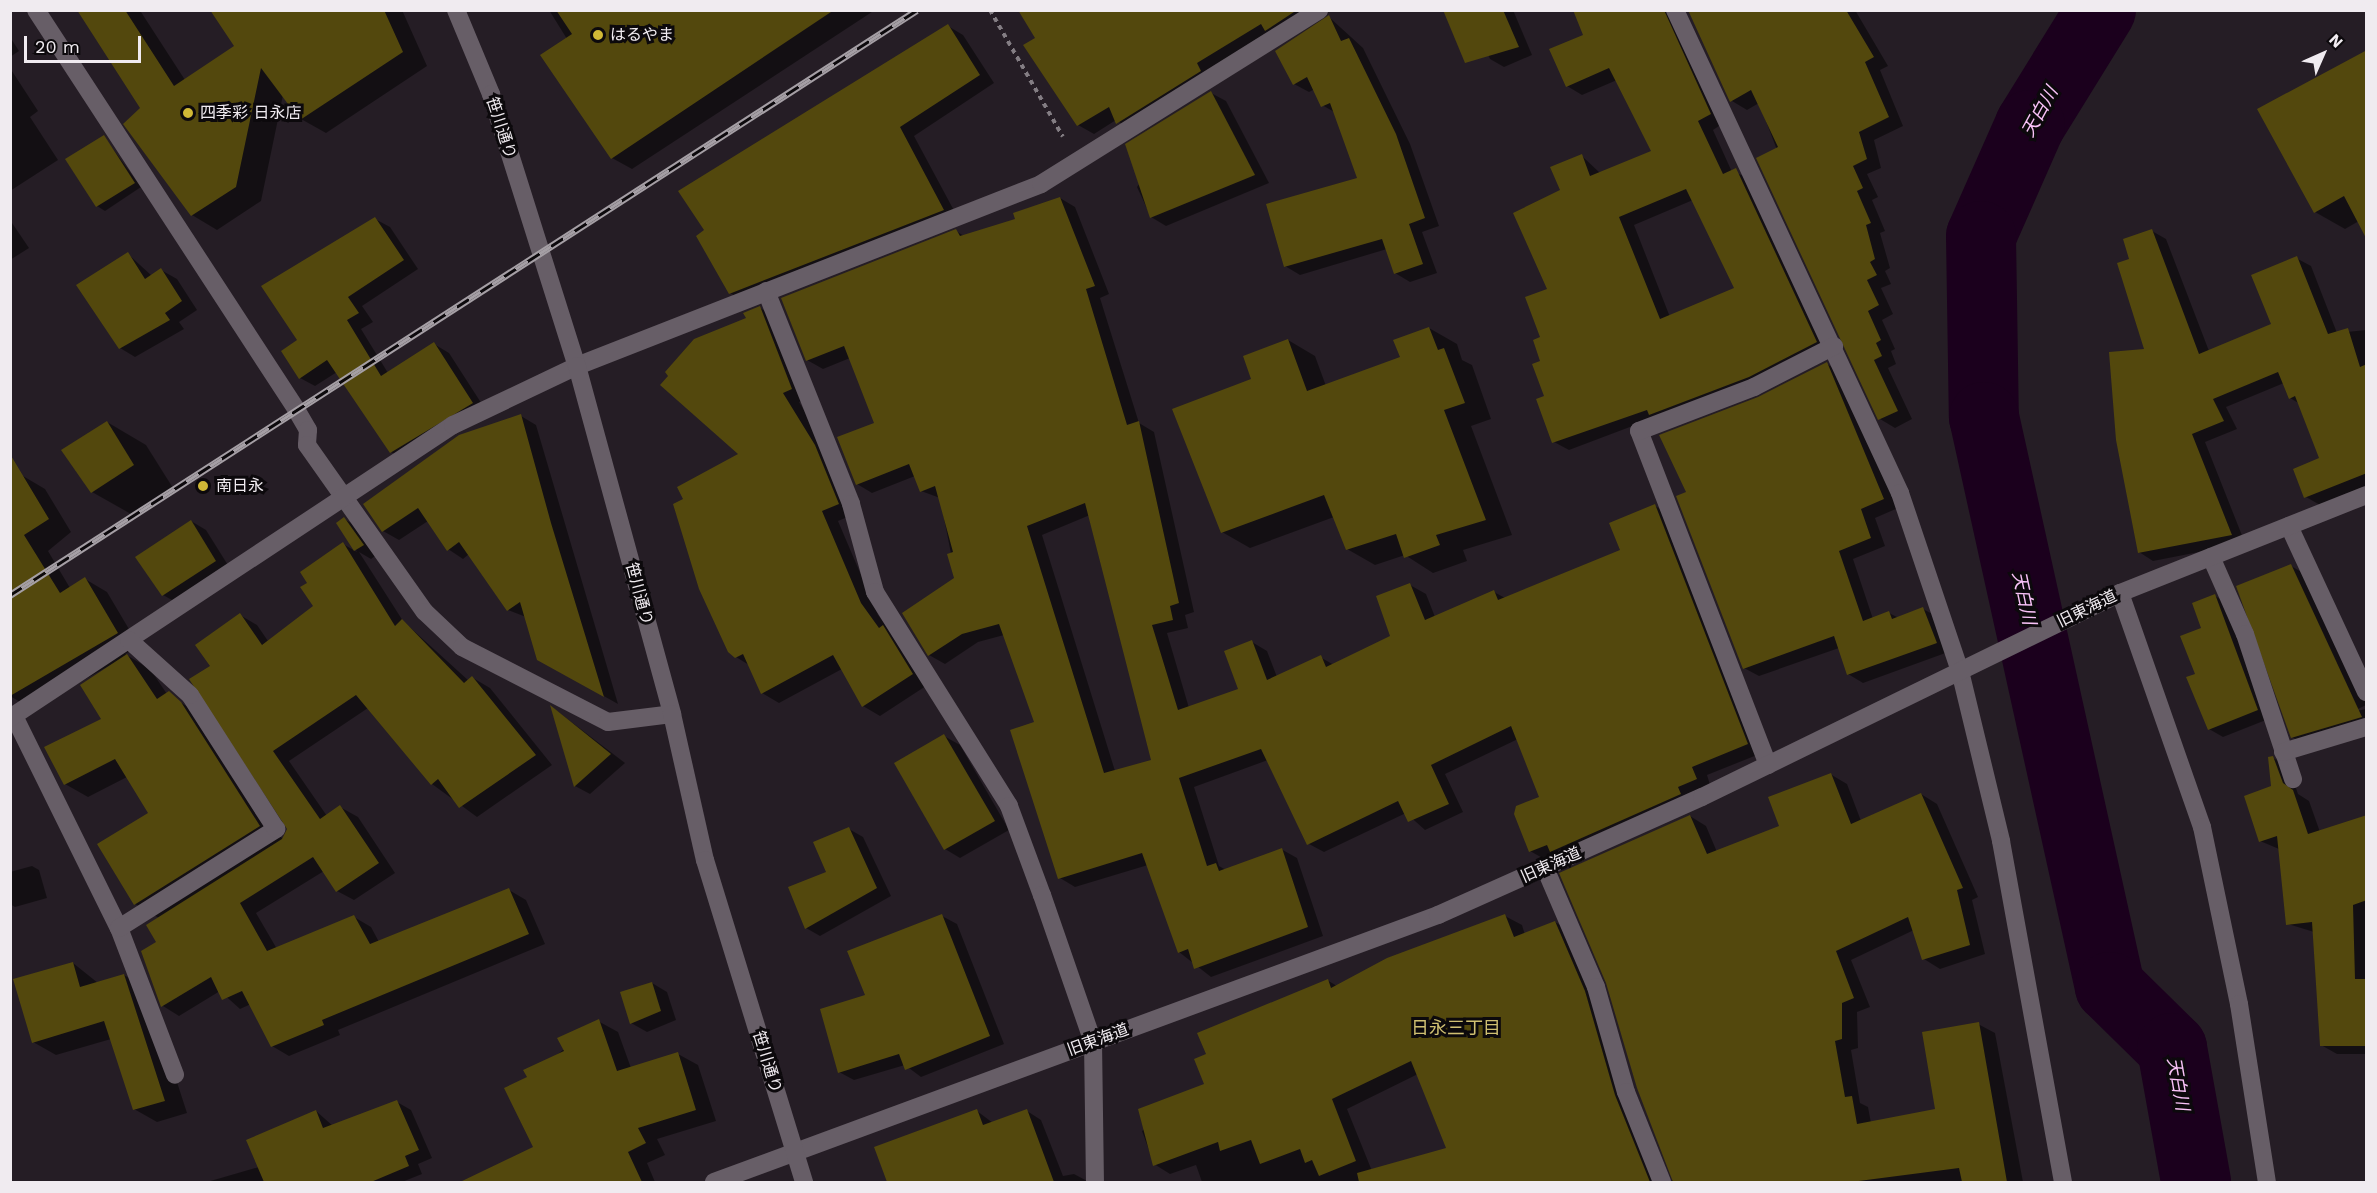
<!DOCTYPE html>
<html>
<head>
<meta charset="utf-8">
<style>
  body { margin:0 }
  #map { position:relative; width:2377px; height:1193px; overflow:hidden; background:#251d25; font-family:"Work Sans","Noto Sans JP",sans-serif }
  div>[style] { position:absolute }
  .shadow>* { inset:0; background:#0007 }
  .river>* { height:70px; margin:-35px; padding:0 35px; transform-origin:35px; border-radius:35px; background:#1b001d }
  .building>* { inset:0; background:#53480d }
  .path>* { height:4px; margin-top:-2px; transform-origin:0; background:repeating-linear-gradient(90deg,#837d83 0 4.5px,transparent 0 9px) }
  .lane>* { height:18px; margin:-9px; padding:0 9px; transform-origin:9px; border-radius:9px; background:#675e67 }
  .street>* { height:18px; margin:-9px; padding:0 9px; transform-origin:9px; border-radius:9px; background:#675e67 }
  .secondary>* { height:18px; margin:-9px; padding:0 9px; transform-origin:9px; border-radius:9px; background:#675e67 }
  .rail>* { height:7px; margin-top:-3.5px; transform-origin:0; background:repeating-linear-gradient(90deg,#0c090c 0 14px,#a59fa5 0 28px); box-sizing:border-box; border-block:2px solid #a59fa5 }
  .dots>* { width:16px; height:16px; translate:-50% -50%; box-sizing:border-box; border:3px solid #0c090c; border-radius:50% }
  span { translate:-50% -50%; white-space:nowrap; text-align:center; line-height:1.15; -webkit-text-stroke:6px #0c090c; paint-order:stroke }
  .poi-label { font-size:16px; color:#f0ebf0 }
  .left { translate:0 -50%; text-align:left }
  .street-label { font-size:16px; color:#f0ebf0 }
  .water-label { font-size:18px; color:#f9c2f8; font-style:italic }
  .neighbourhood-label { font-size:18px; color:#d0c072 }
  .frame { position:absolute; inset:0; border:12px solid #f0ebf0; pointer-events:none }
  .north { position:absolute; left:2293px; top:24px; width:60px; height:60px; -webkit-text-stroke:4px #0c090c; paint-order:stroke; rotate:45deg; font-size:16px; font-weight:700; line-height:24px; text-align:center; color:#f0ebf0 }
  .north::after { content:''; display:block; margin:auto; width:21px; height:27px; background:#f0ebf0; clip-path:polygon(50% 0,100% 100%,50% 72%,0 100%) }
  .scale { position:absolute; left:24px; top:36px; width:117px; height:27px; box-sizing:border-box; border:3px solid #f0ebf0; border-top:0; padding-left:8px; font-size:18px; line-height:21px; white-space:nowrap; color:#f0ebf0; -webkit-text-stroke:4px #0c090c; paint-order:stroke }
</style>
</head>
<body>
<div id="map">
  <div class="shadow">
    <div style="clip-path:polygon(96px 10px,141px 12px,185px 80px,236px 47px,212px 10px,402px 10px,427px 66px,326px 133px,301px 119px,283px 95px,261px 201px,217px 230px,192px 215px)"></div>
    <div style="clip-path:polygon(549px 10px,875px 10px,632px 169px,612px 158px,567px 39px)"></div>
    <div style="clip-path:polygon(1020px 10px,1332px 10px,1133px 131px,1116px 120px,1094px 134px,1078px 125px,1025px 46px,1037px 39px)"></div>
    <div style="clip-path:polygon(1469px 10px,1513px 10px,1532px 55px,1504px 67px,1490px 59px)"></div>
    <div style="clip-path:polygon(evenodd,1574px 10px,1684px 10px,1725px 122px,1713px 130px,1732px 172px,1751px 178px,1831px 351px,1569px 450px,1554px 442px,1542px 361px,1562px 191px,1582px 156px,1600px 173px,1653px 152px,1617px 80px,1582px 95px,1567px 86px,1585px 36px,1574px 10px,1693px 200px,1737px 289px,1670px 317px,1634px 225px,1693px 200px)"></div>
    <div style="clip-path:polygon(1689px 10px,1855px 10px,1888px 66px,1880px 70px,1903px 126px,1874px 140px,1881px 168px,1867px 174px,1878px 197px,1872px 200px,1885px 231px,1880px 233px,1890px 268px,1885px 271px,1891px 284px,1881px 288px,1893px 314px,1882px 320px,1895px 349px,1891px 351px,1896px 364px,1888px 368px,1912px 419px,1895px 428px,1880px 419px,1759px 103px,1747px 110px,1732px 101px)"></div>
    <div style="clip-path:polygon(1329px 17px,1363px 48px,1410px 144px,1439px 226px,1422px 232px,1437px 273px,1410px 282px,1395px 273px,1387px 249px,1300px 275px,1285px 266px,1359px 179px,1336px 113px,1322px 105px,1315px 89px,1309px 92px,1294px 84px)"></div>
    <div style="clip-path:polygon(948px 26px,963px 35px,994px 83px,914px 136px,958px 218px,746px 302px,730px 293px)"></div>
    <div style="clip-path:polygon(10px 37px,19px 51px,10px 57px)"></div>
    <div style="clip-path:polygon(2366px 51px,2366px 217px,2345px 229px,2315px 212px)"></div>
    <div style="clip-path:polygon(10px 68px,38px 111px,30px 117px,58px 160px,10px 191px)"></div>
    <div style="clip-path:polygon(1211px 93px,1226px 101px,1269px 183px,1166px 226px,1151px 217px,1137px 187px)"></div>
    <div style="clip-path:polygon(104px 137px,141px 187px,105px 211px,97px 206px)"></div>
    <div style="clip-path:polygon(evenodd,1060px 198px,1075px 207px,1109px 294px,1100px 298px,1139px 423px,1154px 432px,1194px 612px,1185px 615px,1188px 628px,1167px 633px,1189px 708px,1240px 690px,1252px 642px,1267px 651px,1277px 677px,1320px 657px,1334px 665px,1392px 637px,1410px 585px,1426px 594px,1435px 617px,1494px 592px,1505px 598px,1622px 551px,1655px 506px,1671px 515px,1762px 753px,1707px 775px,1711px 788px,1546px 860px,1530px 851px,1541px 797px,1518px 739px,1445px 774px,1463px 812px,1425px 830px,1406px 813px,1324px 852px,1309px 844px,1268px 760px,1194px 787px,1219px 866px,1226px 870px,1281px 849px,1297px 858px,1323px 936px,1211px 977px,1179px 952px,1148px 865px,1075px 887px,1060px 878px,1036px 723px,1004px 635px,978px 642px,945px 664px,929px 655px,956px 579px,940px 498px,921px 491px,915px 476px,872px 493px,857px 484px,876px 424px,850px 358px,823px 369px,807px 360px,956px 231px,964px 236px,1017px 220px,1060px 198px,1090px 515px,1153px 761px,1115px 771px,1042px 535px,1090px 515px)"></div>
    <div style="clip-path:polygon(375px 219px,390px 227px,418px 269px,362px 306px,373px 322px,361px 329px,388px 373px,434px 344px,449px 353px,487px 412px,407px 461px,391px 452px,337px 372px,315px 386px,300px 378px)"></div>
    <div style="clip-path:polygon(10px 220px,29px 248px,10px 260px)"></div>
    <div style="clip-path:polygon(2152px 231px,2166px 239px,2209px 351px,2273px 324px,2296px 258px,2311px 266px,2337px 333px,2366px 330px,2366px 486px,2320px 505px,2306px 497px,2321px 459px,2300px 404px,2290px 398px,2284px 383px,2226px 407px,2237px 429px,2205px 442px,2245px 543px,2153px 561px,2139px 552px,2146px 351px,2131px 260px)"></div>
    <div style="clip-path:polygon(128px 254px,152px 276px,161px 270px,177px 279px,197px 310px,179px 322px,184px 329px,135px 357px,120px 348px)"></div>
    <div style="clip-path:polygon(760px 308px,777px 318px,808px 399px,799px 402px,832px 456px,855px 514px,838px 521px,878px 615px,929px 684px,880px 716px,863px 706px,842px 669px,779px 703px,762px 693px,749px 665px,736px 657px,685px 499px,740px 454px,749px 319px)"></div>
    <div style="clip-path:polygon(1429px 328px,1457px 344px,1462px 360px,1472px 365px,1491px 419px,1471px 426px,1512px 535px,1463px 550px,1467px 561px,1433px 573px,1405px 555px,1375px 565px,1347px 549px,1334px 517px,1250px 548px,1222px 532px,1253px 380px,1288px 340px,1315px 356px,1326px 386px,1402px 358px)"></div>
    <div style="clip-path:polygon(1827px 364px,1841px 373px,1898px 508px,1875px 518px,1885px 546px,1853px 559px,1873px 619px,1889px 613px,1899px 618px,1923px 609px,1938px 617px,1951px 651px,1863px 683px,1848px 674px,1839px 648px,1759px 676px,1744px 668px,1688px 493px,1759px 399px)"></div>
    <div style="clip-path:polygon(521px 416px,536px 425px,618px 704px,538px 659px,526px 617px,508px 610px,469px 554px,463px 559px,448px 549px,428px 521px,399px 540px,383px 531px)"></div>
    <div style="clip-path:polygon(107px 422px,146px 445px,173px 488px,131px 514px,92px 492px)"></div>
    <div style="clip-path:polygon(23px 476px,45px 489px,71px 532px,48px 551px,70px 588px,85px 579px,107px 592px,139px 646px,125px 654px,150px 669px,167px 694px,204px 717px,283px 840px,289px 829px,212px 667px,240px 615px,257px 625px,268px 641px,315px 607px,310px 583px,343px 544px,357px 552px,338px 524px,344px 519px,360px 528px,378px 554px,371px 559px,359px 552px,403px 621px,469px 681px,473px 678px,490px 688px,552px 765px,477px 817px,432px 784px,368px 708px,289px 761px,327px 816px,340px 807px,358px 817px,395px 873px,354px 900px,337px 891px,324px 871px,256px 913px,277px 949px,354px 917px,371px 927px,379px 942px,509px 890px,526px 900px,545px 944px,338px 1030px,340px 1035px,289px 1056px,272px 1046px,251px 1004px,240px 1009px,220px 991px,179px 1016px,163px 1006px,142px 951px,158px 942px,159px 918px,135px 904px,150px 814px,127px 777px,88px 797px,65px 784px,103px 719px,123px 658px,32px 709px,10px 696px,10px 484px)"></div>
    <div style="clip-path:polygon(191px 521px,206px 530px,231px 570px,179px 604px,163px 595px)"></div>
    <div style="clip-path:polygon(2291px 566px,2307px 575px,2366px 697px,2366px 705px,2352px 712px,2366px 709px,2366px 728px,2308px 746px,2292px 737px)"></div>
    <div style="clip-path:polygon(2215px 596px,2229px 604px,2271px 718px,2223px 737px,2209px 729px,2197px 674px,2203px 629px)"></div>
    <div style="clip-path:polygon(553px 708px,625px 763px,590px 794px,575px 786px)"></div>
    <div style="clip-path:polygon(944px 736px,960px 745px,1009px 830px,960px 858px,945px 849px)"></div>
    <div style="clip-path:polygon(2273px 758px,2289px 767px,2298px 794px,2309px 801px,2320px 832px,2366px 817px,2366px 1054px,2337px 1054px,2321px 1045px,2314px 932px,2288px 924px,2279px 849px,2260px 841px,2273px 787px)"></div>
    <div style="clip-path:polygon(1830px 774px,1847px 784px,1861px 821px,1921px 794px,1937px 804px,1978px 897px,1972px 900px,1985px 954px,1940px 969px,1924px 959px,1914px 930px,1851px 960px,1870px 1007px,1857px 1012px,1858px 1048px,1851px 1050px,1860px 1103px,1868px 1107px,1871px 1123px,1937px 1110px,1978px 1024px,1995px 1033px,2023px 1182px,1672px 1182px,1690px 816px,1706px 826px,1717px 852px,1781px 827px)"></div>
    <div style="clip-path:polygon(849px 829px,863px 837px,891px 896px,820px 936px,806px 928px)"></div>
    <div style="clip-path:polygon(32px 866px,39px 870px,47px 898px,15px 907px,10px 904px,10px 872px)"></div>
    <div style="clip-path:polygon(942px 916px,957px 924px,1004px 1044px,921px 1077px,905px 1065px,854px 1080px,839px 1072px,867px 996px)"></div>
    <div style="clip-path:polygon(evenodd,1505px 916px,1522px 925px,1525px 935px,1555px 922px,1572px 932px,1662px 1182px,1202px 1182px,1196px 1165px,1170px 1174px,1154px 1164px,1142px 1131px,1206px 1085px,1208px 1055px,1327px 980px,1337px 986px,1505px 916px,1418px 1074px,1448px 1149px,1372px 1171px,1347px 1109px,1418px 1074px)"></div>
    <div style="clip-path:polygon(73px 963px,98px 983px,124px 975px,147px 989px,187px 1113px,157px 1122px,134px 1109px,111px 1039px,56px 1055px,33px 1042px)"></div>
    <div style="clip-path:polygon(652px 983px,667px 992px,676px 1020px,647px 1032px,631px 1023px)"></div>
    <div style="clip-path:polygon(598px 1021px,618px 1032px,631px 1068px,678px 1054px,698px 1065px,716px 1121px,657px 1139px,665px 1155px,647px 1163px,655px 1182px,513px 1182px,504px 1163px,535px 1148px,529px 1078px)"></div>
    <div style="clip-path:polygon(397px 1102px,411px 1110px,432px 1158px,418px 1164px,422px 1174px,402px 1182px,207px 1182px,259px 1167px,316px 1111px,333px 1126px)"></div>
    <div style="clip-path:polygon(977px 1111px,993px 1123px,1027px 1111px,1041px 1120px,1063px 1176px,1074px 1174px,1089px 1182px,889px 1182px,876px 1148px)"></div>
  </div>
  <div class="river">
    <div style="left:2101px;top:10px;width:135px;rotate:121.7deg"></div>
    <div style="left:2030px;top:125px;width:121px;rotate:113.8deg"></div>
    <div style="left:1981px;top:236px;width:181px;rotate:89.1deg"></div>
    <div style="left:1984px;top:417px;width:584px;rotate:77.54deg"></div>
    <div style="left:2110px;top:987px;width:87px;rotate:44.5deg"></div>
    <div style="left:2172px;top:1048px;width:136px;rotate:79.8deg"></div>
  </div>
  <div class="building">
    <div style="clip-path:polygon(77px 10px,125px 10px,174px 86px,234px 46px,210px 10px,384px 10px,403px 52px,300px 120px,261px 68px,236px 187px,191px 216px,123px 124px,140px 108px)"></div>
    <div style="clip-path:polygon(556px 10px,834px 10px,611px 159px,540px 55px,572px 34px)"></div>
    <div style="clip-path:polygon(1018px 10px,1297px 10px,1265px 31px,1261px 24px,1197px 63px,1201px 71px,1116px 124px,1109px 107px,1077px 126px,1023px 45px,1035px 38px)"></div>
    <div style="clip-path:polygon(1443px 10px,1503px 10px,1519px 47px,1465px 63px)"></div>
    <div style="clip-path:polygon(evenodd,1573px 10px,1664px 10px,1711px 114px,1698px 121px,1723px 174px,1736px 168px,1817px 342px,1749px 377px,1649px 415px,1647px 410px,1552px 443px,1536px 399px,1544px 396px,1532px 364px,1540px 361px,1533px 340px,1540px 337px,1525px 297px,1547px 289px,1513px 213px,1560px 190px,1550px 167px,1582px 154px,1590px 176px,1651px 151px,1609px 68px,1566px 87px,1549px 49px,1583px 35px,1573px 10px,1686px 189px,1734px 288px,1660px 319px,1619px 217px,1686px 189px)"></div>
    <div style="clip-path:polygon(1688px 10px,1846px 10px,1874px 57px,1865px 62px,1889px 117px,1859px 132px,1867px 159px,1853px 166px,1863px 188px,1857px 191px,1871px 223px,1866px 225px,1875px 259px,1870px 262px,1877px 275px,1867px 280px,1879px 305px,1868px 311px,1881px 340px,1876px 343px,1882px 356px,1874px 360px,1898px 411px,1878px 420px,1756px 158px,1778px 147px,1751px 90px,1730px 102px)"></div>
    <div style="clip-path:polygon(1329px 15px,1341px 41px,1349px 38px,1396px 134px,1425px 218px,1409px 224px,1423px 264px,1394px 274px,1382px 239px,1284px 267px,1266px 204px,1357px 178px,1330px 103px,1321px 107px,1307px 77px,1293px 85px,1275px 51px)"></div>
    <div style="clip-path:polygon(948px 24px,980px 75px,900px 127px,944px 210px,729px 294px,696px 236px,704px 230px,678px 191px)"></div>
    <div style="clip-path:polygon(2367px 50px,2367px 240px,2344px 196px,2314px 213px,2257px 109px)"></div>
    <div style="clip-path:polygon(1211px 91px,1255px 175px,1150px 218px,1125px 144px)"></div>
    <div style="clip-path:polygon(104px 135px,135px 183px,96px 207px,65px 159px)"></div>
    <div style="clip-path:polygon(evenodd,1060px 197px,1095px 286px,1086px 289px,1127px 425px,1139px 421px,1179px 603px,1170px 606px,1173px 620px,1152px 625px,1178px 710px,1238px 689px,1224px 651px,1252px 640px,1267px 680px,1321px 655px,1326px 667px,1390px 636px,1376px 596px,1410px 583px,1425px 620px,1494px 590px,1498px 600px,1620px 550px,1609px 523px,1655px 504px,1748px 744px,1692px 767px,1697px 779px,1678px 787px,1681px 794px,1550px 852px,1547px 845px,1529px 852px,1514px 814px,1516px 806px,1539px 797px,1511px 726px,1431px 765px,1449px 804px,1408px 822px,1398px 801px,1307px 845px,1261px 749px,1179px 778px,1207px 866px,1216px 863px,1219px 871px,1282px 848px,1308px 927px,1194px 969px,1188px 949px,1178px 953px,1142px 853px,1058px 879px,1010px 730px,1034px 722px,999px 624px,962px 634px,928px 656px,902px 613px,954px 578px,947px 554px,953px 552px,935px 486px,920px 492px,909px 464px,856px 485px,837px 437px,874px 423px,844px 346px,806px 361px,781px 298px,956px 229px,960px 236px,1015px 219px,1013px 213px,1060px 197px,1085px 503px,1151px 760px,1104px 773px,1027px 526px,1085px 503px)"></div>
    <div style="clip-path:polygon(375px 217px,404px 260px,348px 297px,359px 313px,347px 320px,381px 376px,434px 342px,473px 403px,390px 453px,327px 360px,299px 379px,281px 351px,297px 340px,261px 286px)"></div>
    <div style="clip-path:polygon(2152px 229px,2199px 354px,2271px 324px,2251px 275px,2297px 256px,2328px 334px,2348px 328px,2360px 367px,2367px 364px,2367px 473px,2304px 498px,2293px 469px,2319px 458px,2295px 396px,2289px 399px,2278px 372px,2213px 399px,2224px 421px,2192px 434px,2232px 535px,2138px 553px,2116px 440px,2109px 352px,2144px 349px,2117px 263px,2129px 259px,2123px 239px)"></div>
    <div style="clip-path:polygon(128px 252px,145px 279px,161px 268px,182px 301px,165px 313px,170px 320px,119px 349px,76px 285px)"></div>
    <div style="clip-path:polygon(760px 306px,792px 389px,783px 393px,815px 445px,839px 504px,822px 511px,861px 603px,879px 628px,883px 625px,913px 674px,862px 707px,833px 655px,761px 694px,743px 654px,735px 658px,728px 652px,699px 589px,673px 504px,683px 499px,677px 487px,738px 454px,660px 385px,668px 376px,665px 372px,694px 339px,746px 318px,743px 313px)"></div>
    <div style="clip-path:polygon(1429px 327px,1438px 350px,1444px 348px,1465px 403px,1444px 410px,1486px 520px,1436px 535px,1440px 545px,1404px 558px,1396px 534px,1346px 550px,1324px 495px,1221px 533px,1172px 409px,1251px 379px,1243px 356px,1288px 339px,1307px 391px,1400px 357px,1393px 340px)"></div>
    <div style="clip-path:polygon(1827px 362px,1884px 499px,1861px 509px,1871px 538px,1839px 551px,1863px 621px,1889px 611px,1892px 619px,1923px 607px,1937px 643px,1847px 675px,1834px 636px,1743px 669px,1676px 496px,1686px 492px,1659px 435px,1758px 397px)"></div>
    <div style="clip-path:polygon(521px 414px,551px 523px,604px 697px,537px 660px,520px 602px,507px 611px,459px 542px,447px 551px,418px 508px,382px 532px,363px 504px,459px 435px)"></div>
    <div style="clip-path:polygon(107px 421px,134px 465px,91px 493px,61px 450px)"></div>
    <div style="clip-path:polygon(10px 454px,49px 519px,24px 535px,60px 593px,85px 577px,118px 633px,10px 696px)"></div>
    <div style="clip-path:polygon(344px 517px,364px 545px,354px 551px,336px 523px)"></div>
    <div style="clip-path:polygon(191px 520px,216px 561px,162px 596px,135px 557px)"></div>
    <div style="clip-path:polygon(343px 542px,395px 626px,402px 619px,464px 683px,472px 676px,536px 755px,459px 808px,438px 779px,431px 785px,356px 695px,273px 751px,320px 819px,340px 805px,379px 863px,336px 892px,313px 857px,240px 903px,267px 951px,354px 915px,370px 944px,509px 888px,529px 934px,322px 1020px,324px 1025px,271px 1047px,242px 991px,222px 1000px,211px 977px,161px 1007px,141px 951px,156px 942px,146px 925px,282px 839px,287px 829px,189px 679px,210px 666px,195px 645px,240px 613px,262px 645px,313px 606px,300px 587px,307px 583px,300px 572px)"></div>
    <div style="clip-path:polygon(2291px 564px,2362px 717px,2291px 738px,2236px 586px)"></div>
    <div style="clip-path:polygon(2215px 594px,2258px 710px,2208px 730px,2186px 677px,2195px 674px,2180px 636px,2201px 628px,2192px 603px)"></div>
    <div style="clip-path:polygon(127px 654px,157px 699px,169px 691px,181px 702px,260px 826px,134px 905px,97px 844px,148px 813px,115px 759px,64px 785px,44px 747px,101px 719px,80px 685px)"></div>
    <div style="clip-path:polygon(550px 705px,611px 754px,574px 787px)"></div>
    <div style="clip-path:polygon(944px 734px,995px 821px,944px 850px,894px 763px)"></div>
    <div style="clip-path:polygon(2273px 756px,2283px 783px,2293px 790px,2308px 834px,2367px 815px,2367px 900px,2353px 905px,2355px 979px,2365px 979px,2367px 1046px,2320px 1046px,2312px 922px,2286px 925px,2277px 836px,2259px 842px,2244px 796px,2271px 786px,2268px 757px)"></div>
    <div style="clip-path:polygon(1831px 773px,1851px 824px,1921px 793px,1963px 888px,1957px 890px,1970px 945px,1922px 960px,1908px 917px,1836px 951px,1854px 998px,1842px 1003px,1842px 1039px,1835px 1041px,1845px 1097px,1852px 1096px,1857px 1124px,1935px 1109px,1922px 1032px,1979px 1022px,2007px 1182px,1962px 1182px,1959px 1168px,1851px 1182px,1673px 1182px,1637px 1088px,1606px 983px,1559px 873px,1690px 815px,1707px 854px,1779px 826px,1768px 797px)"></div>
    <div style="clip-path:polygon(849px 827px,877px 888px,805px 929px,788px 887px,826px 872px,813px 842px)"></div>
    <div style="clip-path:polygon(942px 914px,990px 1036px,905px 1070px,899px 1054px,838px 1073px,820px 1009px,865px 995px,847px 951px)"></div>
    <div style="clip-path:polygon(1505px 914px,1514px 937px,1555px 921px,1585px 991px,1615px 1095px,1650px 1182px,1359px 1182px,1357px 1173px,1446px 1148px,1411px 1061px,1332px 1099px,1356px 1161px,1319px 1176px,1312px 1160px,1305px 1163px,1300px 1149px,1260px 1164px,1251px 1140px,1220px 1151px,1218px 1142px,1153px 1166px,1138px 1109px,1204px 1084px,1194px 1059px,1206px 1054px,1197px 1033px,1328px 979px,1331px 988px,1387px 958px)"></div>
    <div style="clip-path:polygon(73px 962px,80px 987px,124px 974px,165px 1101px,133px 1110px,104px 1021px,32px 1043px,13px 979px)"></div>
    <div style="clip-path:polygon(652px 982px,661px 1011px,630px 1024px,620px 992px)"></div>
    <div style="clip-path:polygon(599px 1019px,617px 1071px,678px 1052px,696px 1110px,638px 1128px,646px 1143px,628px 1152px,642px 1182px,460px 1182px,533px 1147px,504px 1088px,527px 1077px,523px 1070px,564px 1051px,557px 1038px)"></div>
    <div style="clip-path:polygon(397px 1100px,419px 1150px,405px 1156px,409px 1166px,371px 1182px,264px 1182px,246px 1140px,316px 1110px,323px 1128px)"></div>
    <div style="clip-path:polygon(977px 1109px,983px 1125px,1027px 1109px,1054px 1182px,887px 1182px,874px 1147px)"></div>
  </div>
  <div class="path">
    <div style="left:990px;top:10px;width:146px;rotate:60.1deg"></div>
  </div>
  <div class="lane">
    <div style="left:2211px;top:557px;width:84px;rotate:66.2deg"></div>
    <div style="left:2245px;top:634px;width:153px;rotate:71.7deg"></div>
    <div style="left:2283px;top:752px;width:87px;rotate:-16.8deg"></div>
  </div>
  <div class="street">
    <div style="left:36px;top:10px;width:478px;rotate:56.9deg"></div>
    <div style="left:297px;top:411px;width:22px;rotate:60deg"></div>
    <div style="left:308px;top:430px;width:15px;rotate:94deg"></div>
    <div style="left:307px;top:445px;width:204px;rotate:54.8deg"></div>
    <div style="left:425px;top:612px;width:51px;rotate:43.4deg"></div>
    <div style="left:462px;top:647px;width:164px;rotate:27.2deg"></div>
    <div style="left:608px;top:722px;width:64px;rotate:-7.1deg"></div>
    <div style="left:1675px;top:10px;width:533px;rotate:65.02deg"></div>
    <div style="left:1900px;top:493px;width:188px;rotate:71.4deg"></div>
    <div style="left:1960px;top:671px;width:175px;rotate:76.4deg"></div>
    <div style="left:2001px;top:841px;width:347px;rotate:79.7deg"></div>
    <div style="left:766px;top:291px;width:229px;rotate:68.2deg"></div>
    <div style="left:851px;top:504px;width:91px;rotate:74.7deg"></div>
    <div style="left:875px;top:592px;width:252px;rotate:57.9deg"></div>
    <div style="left:1009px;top:806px;width:95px;rotate:69.7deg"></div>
    <div style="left:1042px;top:895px;width:156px;rotate:70.9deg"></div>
    <div style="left:1093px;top:1042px;width:140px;rotate:89.2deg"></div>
    <div style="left:2289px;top:526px;width:183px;rotate:65.1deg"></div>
    <div style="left:2120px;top:593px;width:248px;rotate:70.7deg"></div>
    <div style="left:2202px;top:827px;width:181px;rotate:78.2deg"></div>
    <div style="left:2239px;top:1004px;width:180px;rotate:81.1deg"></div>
    <div style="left:14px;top:716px;width:237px;rotate:63.7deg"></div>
    <div style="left:119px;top:928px;width:157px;rotate:69.1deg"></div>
    <div style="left:10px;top:718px;width:531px;rotate:-33.48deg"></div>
    <div style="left:453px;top:425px;width:137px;rotate:-25.4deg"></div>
    <div style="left:577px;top:366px;width:498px;rotate:-21.4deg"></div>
    <div style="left:1041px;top:184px;width:328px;rotate:-32deg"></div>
    <div style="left:1768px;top:765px;width:358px;rotate:-111.1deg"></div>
    <div style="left:1639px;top:431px;width:123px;rotate:-20.9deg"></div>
    <div style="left:1754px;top:387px;width:90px;rotate:-27.1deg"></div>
    <div style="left:1545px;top:868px;width:129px;rotate:66.8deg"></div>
    <div style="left:1596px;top:987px;width:109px;rotate:74.1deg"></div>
    <div style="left:1626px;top:1092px;width:97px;rotate:68.2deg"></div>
    <div style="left:119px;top:928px;width:186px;rotate:-32.2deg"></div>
    <div style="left:276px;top:829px;width:159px;rotate:-122.7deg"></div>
    <div style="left:190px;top:695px;width:82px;rotate:-138deg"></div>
    <div style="left:714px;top:1182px;width:772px;rotate:-20.24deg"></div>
    <div style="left:1438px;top:915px;width:289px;rotate:-24.1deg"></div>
    <div style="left:1702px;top:797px;width:465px;rotate:-26deg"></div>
    <div style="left:2120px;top:593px;width:265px;rotate:-21.7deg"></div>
  </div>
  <div class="secondary">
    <div style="left:456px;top:10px;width:91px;rotate:67.4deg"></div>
    <div style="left:491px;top:94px;width:285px;rotate:72.5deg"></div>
    <div style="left:577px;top:366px;width:361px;rotate:74.7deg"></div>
    <div style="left:672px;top:714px;width:150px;rotate:77.3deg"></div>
    <div style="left:705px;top:860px;width:337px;rotate:72.9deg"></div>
  </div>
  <div class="rail">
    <div style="left:10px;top:595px;width:1079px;rotate:-32.82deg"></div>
  </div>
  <div class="dots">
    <div style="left:598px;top:35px;background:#d0b836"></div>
    <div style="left:188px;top:113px;background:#d0b836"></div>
    <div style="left:203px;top:486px;background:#d0b836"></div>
  </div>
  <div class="poi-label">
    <span class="left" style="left:610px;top:35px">はるやま</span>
    <span class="left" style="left:200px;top:113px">四季彩 日永店</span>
    <span class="left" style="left:216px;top:486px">南日永</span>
  </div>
  <div class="street-label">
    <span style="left:501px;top:128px;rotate:72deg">笹川通り</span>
    <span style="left:639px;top:594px;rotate:75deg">笹川通り</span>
    <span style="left:2087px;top:609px;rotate:-26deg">旧東海道</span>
    <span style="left:1551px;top:865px;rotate:-24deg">旧東海道</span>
    <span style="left:1098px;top:1040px;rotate:-20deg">旧東海道</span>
    <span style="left:767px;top:1062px;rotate:73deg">笹川通り</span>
  </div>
  <div class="water-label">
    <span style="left:2040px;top:112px;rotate:-61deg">天白川</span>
    <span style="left:2024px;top:598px;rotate:78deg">天白川</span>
    <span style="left:2178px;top:1084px;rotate:80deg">天白川</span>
  </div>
  <div class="neighbourhood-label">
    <span style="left:1456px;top:1028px">日永三丁目</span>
  </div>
  <div class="frame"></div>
  <div class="north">N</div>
  <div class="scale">20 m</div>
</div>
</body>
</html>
